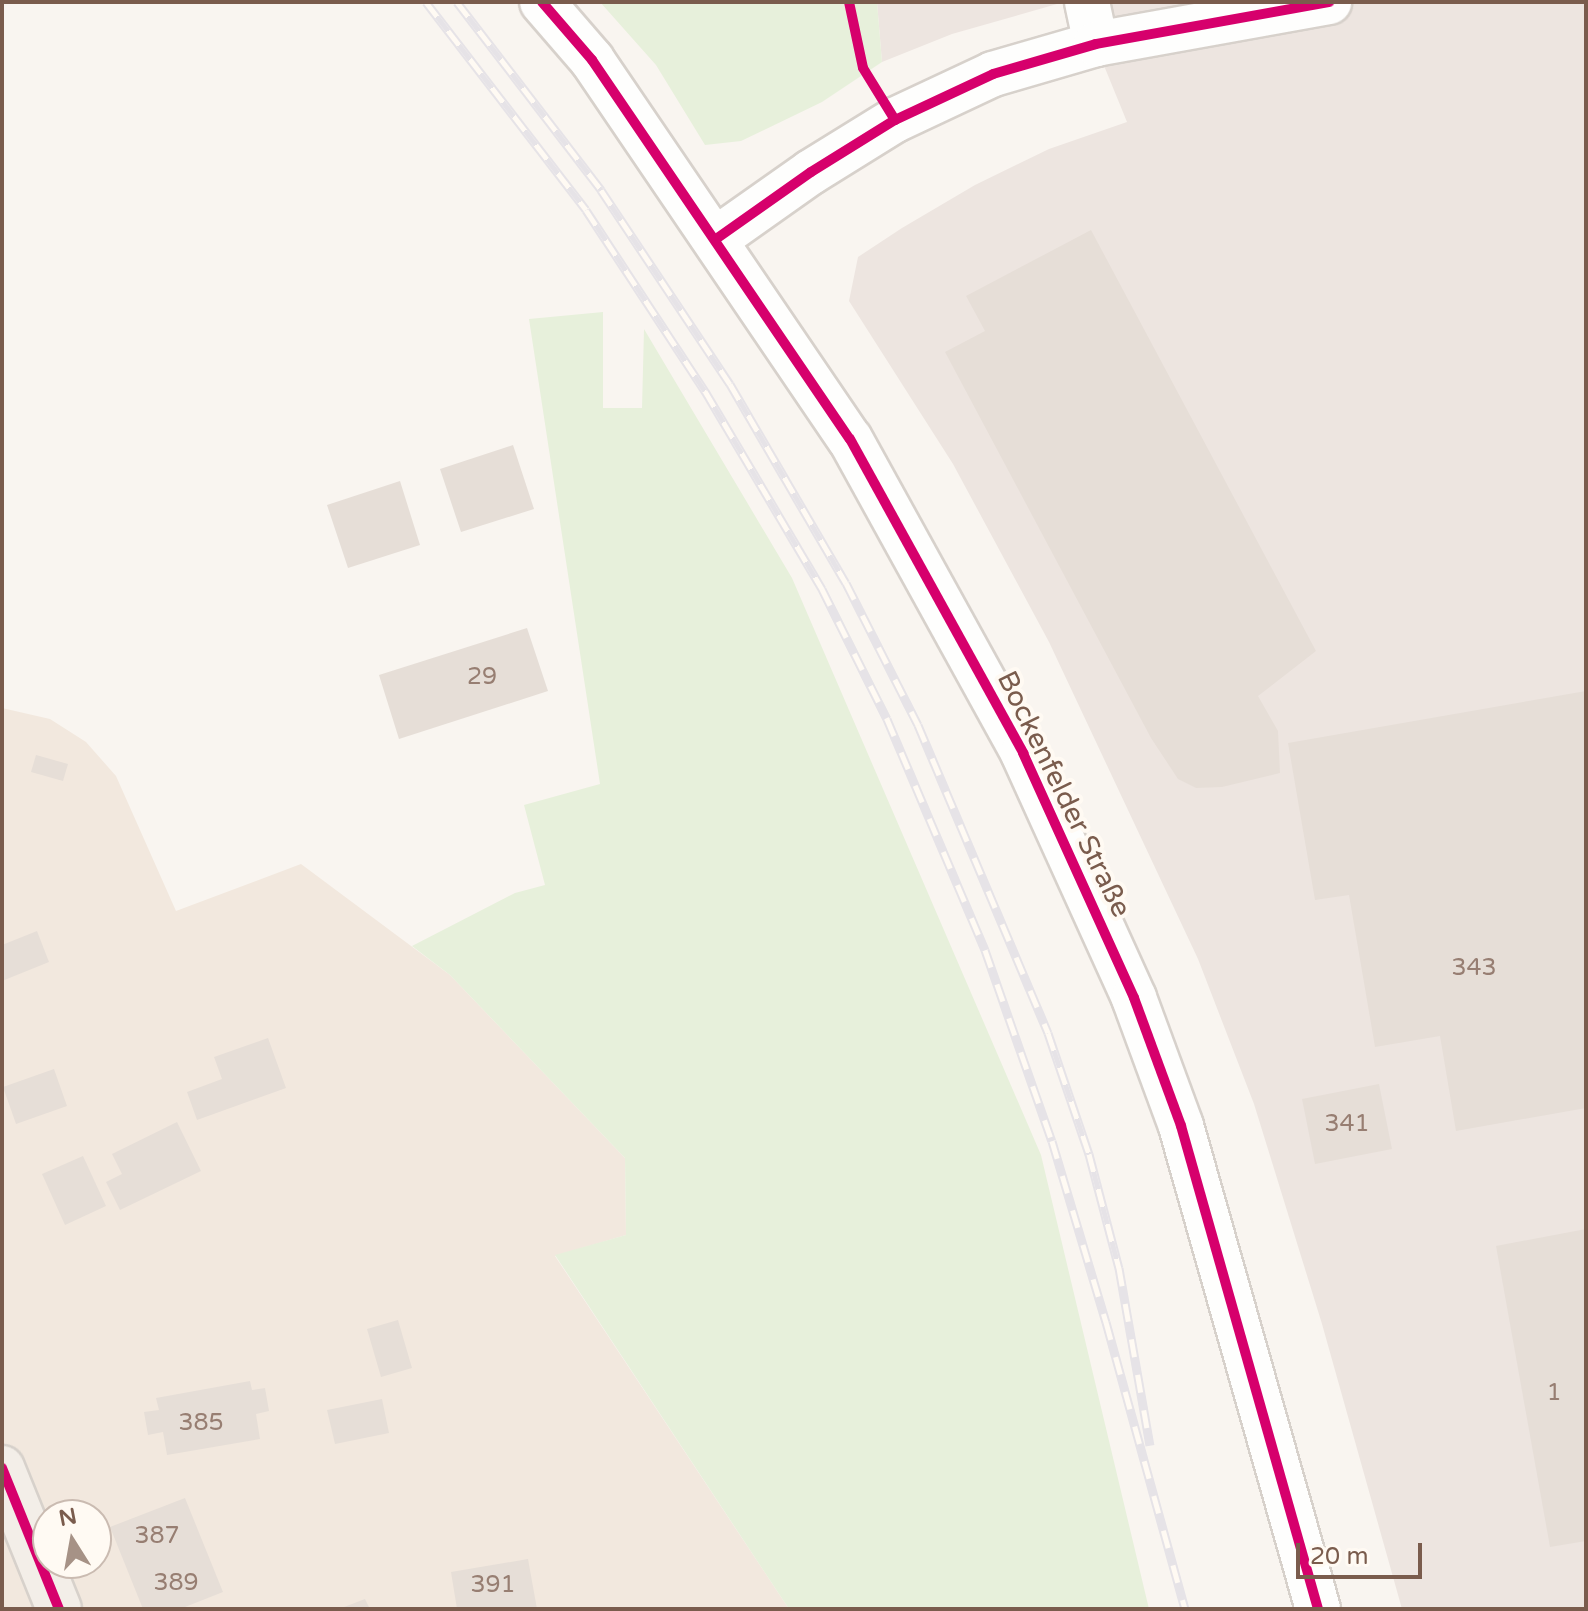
<!DOCTYPE html>
<html>
<head>
<meta charset="utf-8">
<style>
  body { margin:0 }
  #map { position:relative; width:1588px; height:1611px; overflow:hidden; background:#f9f5f0; font-family:"Varela Round",sans-serif }
  div>[style] { position:absolute }
  .residential>* { inset:0; background:#f2e8de }
  .industrial>* { inset:0; background:#ede5e0 }
  .green>* { inset:0; background:#e7f0db }
  .building>* { inset:0; background:#e6ded7 }
  .roads { filter:drop-shadow(2px 0 #d7d1cb) drop-shadow(-2px 0 #d7d1cb) drop-shadow(0 2px #d7d1cb) drop-shadow(0 -2px #d7d1cb) }
  .minor>* { height:44px; margin:-22px; padding:0 22px; transform-origin:22px; border-radius:22px; background:#fefefd }
  .major>* { height:44px; margin:-22px; padding:0 22px; transform-origin:22px; border-radius:22px; background:#f3eee8 }
  .rail>* { height:9px; margin-top:-4.5px; transform-origin:0; background:repeating-linear-gradient(90deg,#fffaf3 0 18px,#e6e3e7 0 36px); box-sizing:border-box; border-block:2px solid #e6e3e7 }
  .cycleway>* { height:10px; margin:-5px; padding:0 5px; transform-origin:5px; border-radius:5px; background:#d6006c }
  span { translate:-50% -50%; white-space:nowrap; text-align:center; line-height:1.15; -webkit-text-stroke:8px #fffaf3; paint-order:stroke }
  .number-label { font-size:24px; color:#977e72 }
  .number-label span { -webkit-text-stroke-width:0 }
  .street-label { font-size:28px; color:#7a5c4d }
  .frame { position:absolute; inset:0; border:4px solid #7a5c4d; pointer-events:none }
  .north { position:absolute; left:32px; top:1499px; width:80px; height:80px; box-sizing:border-box; background:#fffaf3; border:2px solid #cabbb1; border-radius:50%; rotate:349deg; font-size:22px; font-weight:700; line-height:32px; text-align:center; color:#7a5c4d }
  .north::after { content:''; display:block; margin:auto; width:28px; height:36px; background:#a69286; clip-path:polygon(50% 0,100% 100%,50% 72%,0 100%) }
  .scale { position:absolute; left:1296px; top:1543px; width:126px; height:36px; box-sizing:border-box; border:4px solid #7a5c4d; border-top:0; padding-left:10px; font-size:24px; line-height:28px; white-space:nowrap; color:#7a5c4d; -webkit-text-stroke:6px #fffaf3; paint-order:stroke }
</style>
</head>
<body>
<div id="map">
  <div class="residential">
    <div style="clip-path:polygon(evenodd,2px 708px,50px 719px,86px 742px,116px 776px,176px 911px,301px 864px,450px 975px,625px 1158px,626px 1235px,555px 1256px,789px 1609px,2px 1609px,2px 708px,48px 1515px,96px 1515px,96px 1563px,48px 1563px,48px 1515px)"></div>
  </div>
  <div class="industrial">
    <div style="clip-path:polygon(877px 2px,1064px 2px,952px 34px,882px 62px)"></div>
    <div style="clip-path:polygon(1078px 2px,1586px 2px,1586px 1609px,1402px 1609px,1322px 1324px,1254px 1104px,1198px 959px,1049px 642px,953px 464px,849px 301px,858px 257px,902px 228px,975px 185px,1049px 149px,1127px 122px)"></div>
  </div>
  <div class="green">
    <div style="clip-path:polygon(600px 2px,877px 2px,882px 62px,822px 102px,741px 141px,705px 145px,656px 65px)"></div>
    <div style="clip-path:polygon(603px 312px,603px 408px,642px 408px,644px 329px,792px 578px,1041px 1155px,1149px 1609px,789px 1609px,555px 1255px,626px 1235px,625px 1158px,450px 975px,412px 946px,515px 893px,545px 885px,524px 805px,600px 784px,529px 319px)"></div>
  </div>
  <div class="building">
    <div style="clip-path:polygon(1091px 230px,1316px 651px,1258px 696px,1278px 731px,1280px 773px,1222px 787px,1196px 788px,1178px 779px,1151px 738px,945px 352px,985px 331px,966px 296px)"></div>
    <div style="clip-path:polygon(513px 445px,534px 509px,461px 532px,440px 469px)"></div>
    <div style="clip-path:polygon(400px 481px,420px 545px,348px 568px,327px 505px)"></div>
    <div style="clip-path:polygon(527px 628px,548px 691px,399px 739px,379px 675px)"></div>
    <div style="clip-path:polygon(1586px 691px,1586px 1108px,1456px 1131px,1440px 1036px,1375px 1047px,1349px 895px,1315px 900px,1288px 743px)"></div>
    <div style="clip-path:polygon(36px 755px,68px 764px,63px 781px,31px 772px)"></div>
    <div style="clip-path:polygon(37px 931px,49px 962px,2px 981px,2px 945px)"></div>
    <div style="clip-path:polygon(268px 1038px,286px 1088px,197px 1120px,187px 1092px,222px 1079px,214px 1057px)"></div>
    <div style="clip-path:polygon(54px 1069px,67px 1106px,16px 1124px,3px 1087px)"></div>
    <div style="clip-path:polygon(1379px 1084px,1392px 1149px,1315px 1164px,1302px 1099px)"></div>
    <div style="clip-path:polygon(177px 1122px,201px 1171px,120px 1210px,106px 1182px,122px 1174px,112px 1154px)"></div>
    <div style="clip-path:polygon(83px 1156px,106px 1206px,65px 1225px,42px 1174px)"></div>
    <div style="clip-path:polygon(1586px 1229px,1586px 1541px,1550px 1547px,1496px 1246px)"></div>
    <div style="clip-path:polygon(398px 1320px,412px 1368px,381px 1377px,367px 1329px)"></div>
    <div style="clip-path:polygon(250px 1381px,252px 1390px,265px 1388px,269px 1411px,256px 1414px,260px 1439px,167px 1455px,163px 1432px,148px 1435px,144px 1412px,159px 1410px,156px 1398px)"></div>
    <div style="clip-path:polygon(382px 1399px,389px 1433px,335px 1444px,327px 1410px)"></div>
    <div style="clip-path:polygon(185px 1498px,223px 1592px,180px 1609px,143px 1609px,110px 1527px)"></div>
    <div style="clip-path:polygon(528px 1559px,537px 1609px,457px 1609px,451px 1572px)"></div>
    <div style="clip-path:polygon(365px 1599px,370px 1609px,339px 1609px)"></div>
  </div>
  <div class="roads">
    <div class="minor">
      <div style="left:542px;top:2px;width:77px;rotate:49.2deg"></div>
      <div style="left:592px;top:60px;width:458px;rotate:55.8deg"></div>
      <div style="left:850px;top:439px;width:359px;rotate:61.1deg"></div>
      <div style="left:1023px;top:753px;width:269px;rotate:65.6deg"></div>
      <div style="left:1134px;top:998px;width:136px;rotate:69.8deg"></div>
      <div style="left:1181px;top:1126px;width:502px;rotate:74.16deg"></div>
      <div style="left:1087px;top:2px;width:43px;rotate:77.9deg"></div>
      <div style="left:716px;top:239px;width:116px;rotate:-35.2deg"></div>
      <div style="left:811px;top:172px;width:99px;rotate:-31.8deg"></div>
      <div style="left:895px;top:120px;width:108px;rotate:-25.1deg"></div>
      <div style="left:993px;top:74px;width:107px;rotate:-16.2deg"></div>
      <div style="left:1096px;top:44px;width:237px;rotate:-10.2deg"></div>
    </div>
    <div class="major">
      <div style="left:2px;top:1468px;width:152px;rotate:68deg"></div>
    </div>
  </div>
  <div class="rail">
    <div style="left:426px;top:2px;width:262px;rotate:52.4deg"></div>
    <div style="left:586px;top:210px;width:217px;rotate:56.7deg"></div>
    <div style="left:705px;top:391px;width:230px;rotate:59.4deg"></div>
    <div style="left:822px;top:589px;width:145px;rotate:63.4deg"></div>
    <div style="left:887px;top:719px;width:251px;rotate:67deg"></div>
    <div style="left:985px;top:950px;width:202px;rotate:70.7deg"></div>
    <div style="left:1052px;top:1141px;width:189px;rotate:73.4deg"></div>
    <div style="left:1106px;top:1322px;width:298px;rotate:74.6deg"></div>
    <div style="left:457px;top:2px;width:237px;rotate:52.5deg"></div>
    <div style="left:601px;top:190px;width:233px;rotate:56.4deg"></div>
    <div style="left:730px;top:384px;width:230px;rotate:59.8deg"></div>
    <div style="left:846px;top:583px;width:159px;rotate:63.1deg"></div>
    <div style="left:918px;top:725px;width:334px;rotate:67.1deg"></div>
    <div style="left:1048px;top:1033px;width:128px;rotate:71.3deg"></div>
    <div style="left:1089px;top:1154px;width:118px;rotate:75.3deg"></div>
    <div style="left:1119px;top:1268px;width:180px;rotate:80.1deg"></div>
  </div>
  <div class="cycleway">
    <div style="left:542px;top:2px;width:77px;rotate:49.2deg"></div>
    <div style="left:592px;top:60px;width:458px;rotate:55.8deg"></div>
    <div style="left:850px;top:439px;width:359px;rotate:61.1deg"></div>
    <div style="left:1023px;top:753px;width:269px;rotate:65.6deg"></div>
    <div style="left:1134px;top:998px;width:136px;rotate:69.8deg"></div>
    <div style="left:1181px;top:1126px;width:502px;rotate:74.16deg"></div>
    <div style="left:849px;top:2px;width:67px;rotate:78deg"></div>
    <div style="left:863px;top:68px;width:61px;rotate:58.4deg"></div>
    <div style="left:716px;top:239px;width:116px;rotate:-35.2deg"></div>
    <div style="left:811px;top:172px;width:99px;rotate:-31.8deg"></div>
    <div style="left:895px;top:120px;width:108px;rotate:-25.1deg"></div>
    <div style="left:993px;top:74px;width:107px;rotate:-16.2deg"></div>
    <div style="left:1096px;top:44px;width:237px;rotate:-10.2deg"></div>
    <div style="left:2px;top:1468px;width:152px;rotate:68deg"></div>
  </div>
  <div class="number-label">
    <span style="left:482px;top:677px">29</span>
    <span style="left:1474px;top:968px">343</span>
    <span style="left:1347px;top:1124px">341</span>
    <span style="left:1554px;top:1393px">1</span>
    <span style="left:201px;top:1423px">385</span>
    <span style="left:157px;top:1536px">387</span>
    <span style="left:176px;top:1583px">389</span>
    <span style="left:493px;top:1585px">391</span>
  </div>
  <div class="street-label">
    <span style="left:1064px;top:794px;rotate:64deg">Bockenfelder Straße</span>
  </div>
  <div class="frame"></div>
  <div class="north">N</div>
  <div class="scale">20 m</div>
</div>
</body>
</html>
